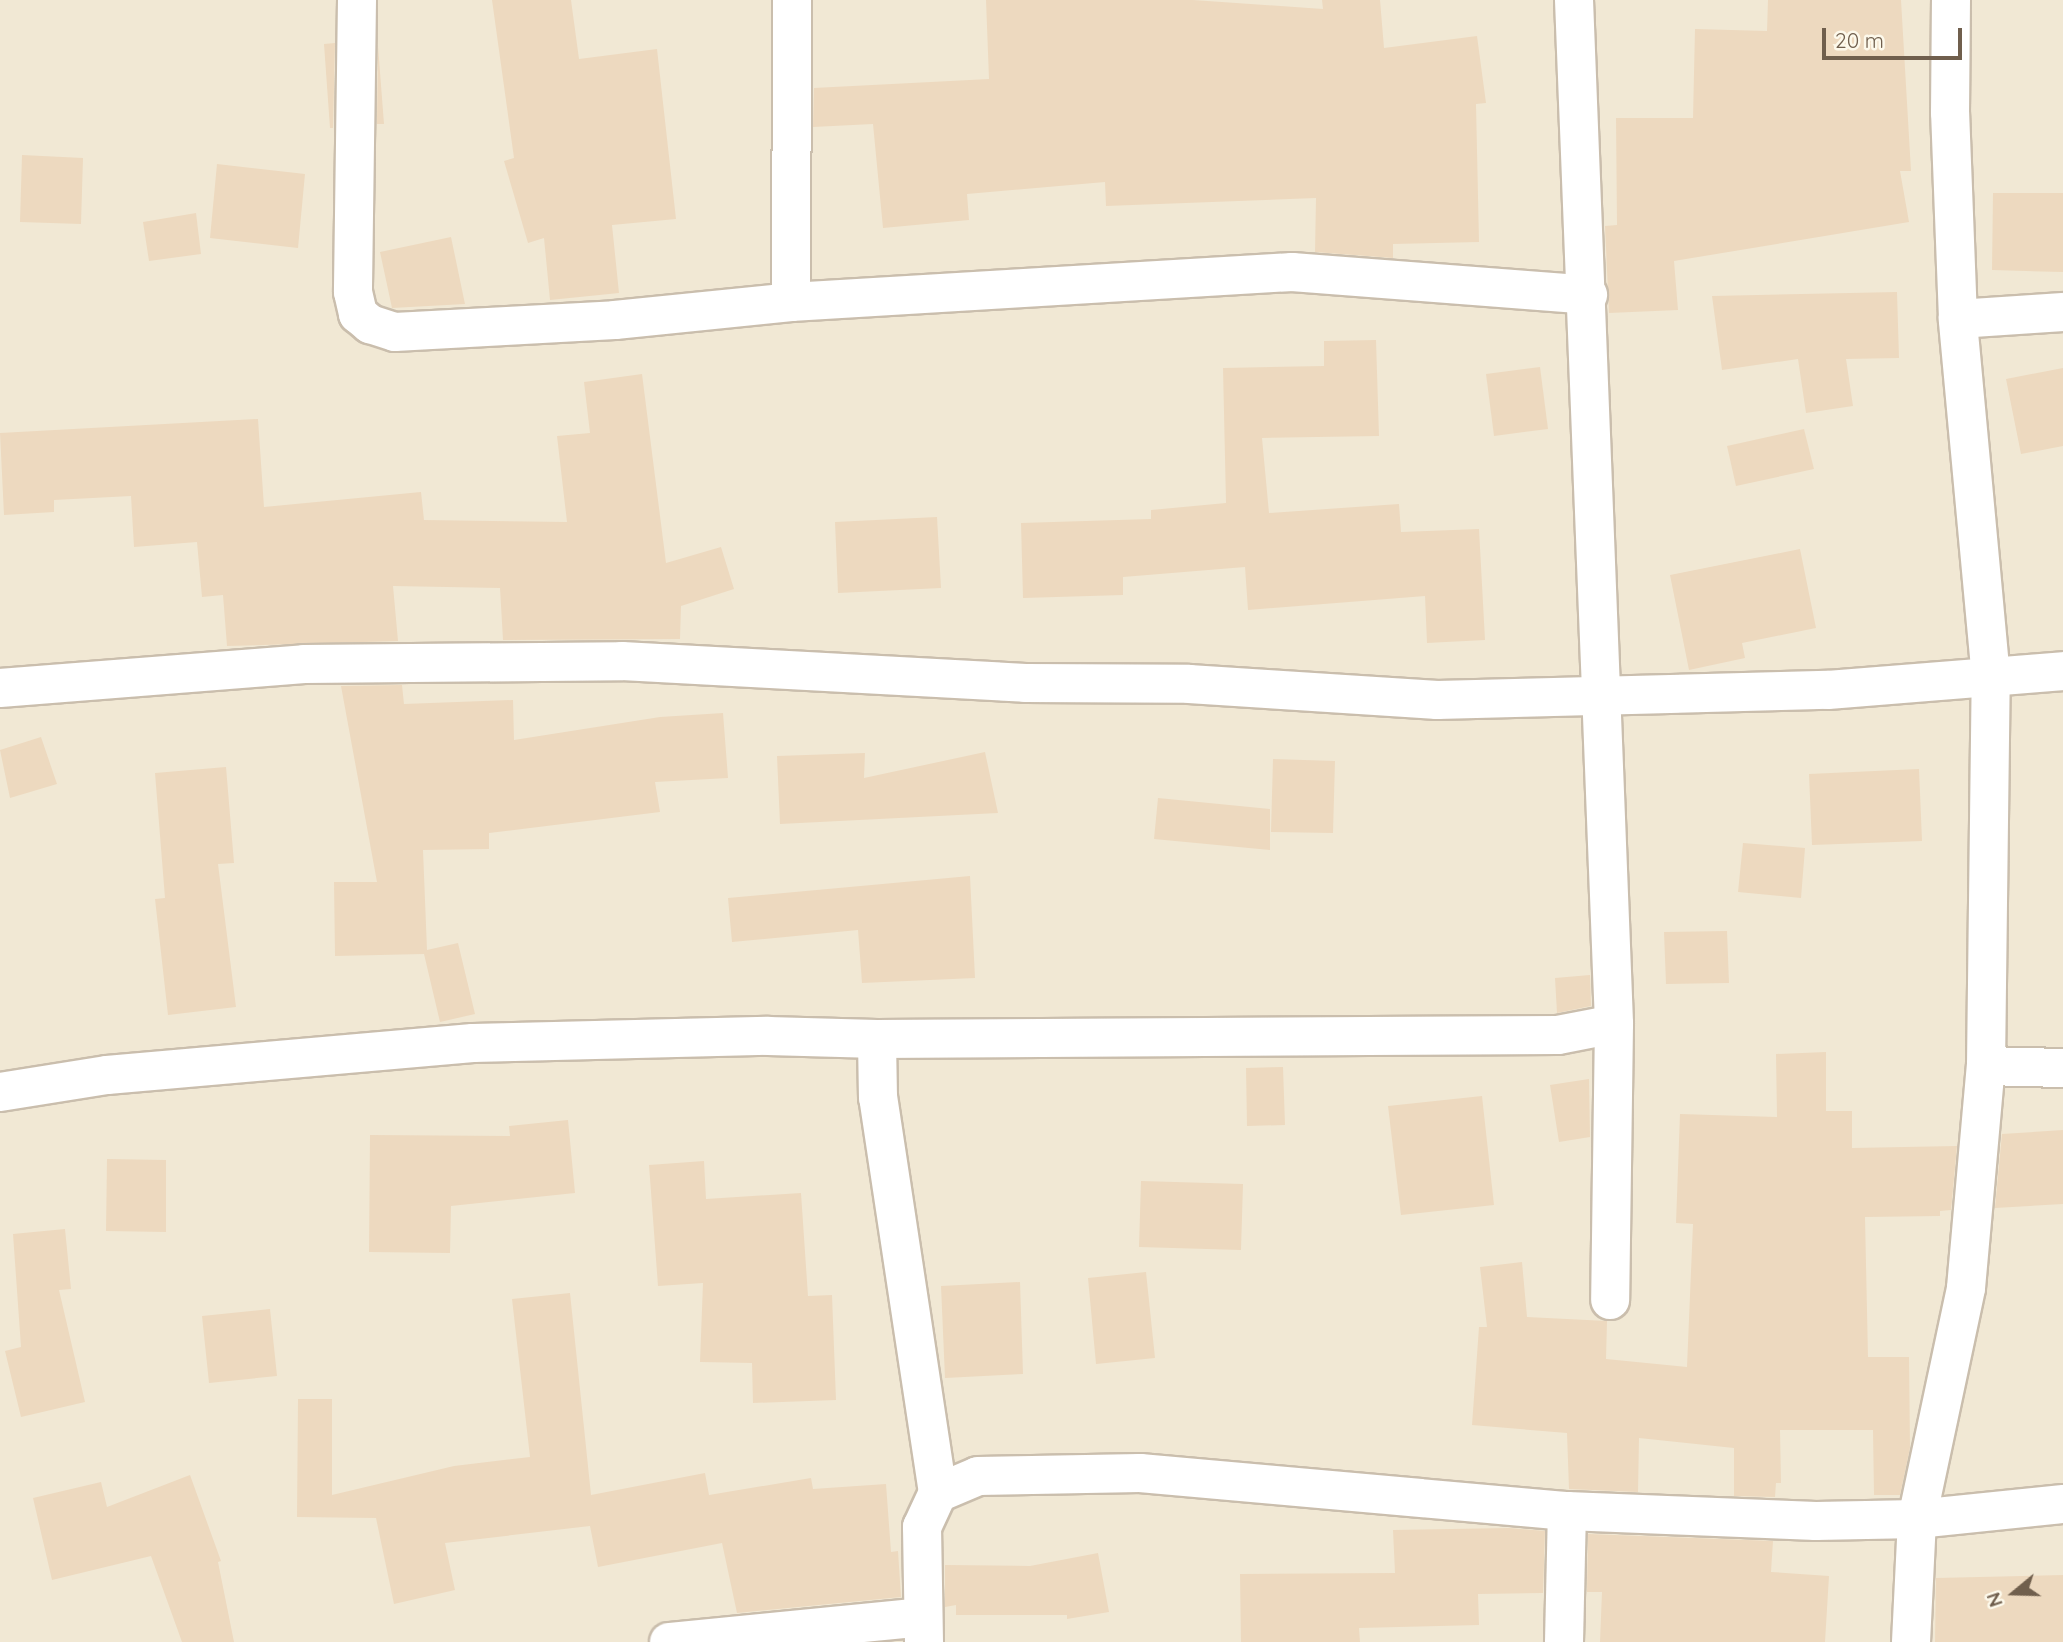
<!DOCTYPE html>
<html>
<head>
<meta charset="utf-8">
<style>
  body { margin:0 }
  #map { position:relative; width:2063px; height:1642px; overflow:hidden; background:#faf5e5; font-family:Quicksand,sans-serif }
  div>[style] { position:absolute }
  .residential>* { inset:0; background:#f1e8d4 }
  .building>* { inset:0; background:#edd9bf }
  .roads { filter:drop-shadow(2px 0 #cabead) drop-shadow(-2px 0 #cabead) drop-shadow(0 2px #cabead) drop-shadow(0 -2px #cabead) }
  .street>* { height:38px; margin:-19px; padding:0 19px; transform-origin:19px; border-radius:19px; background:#fff }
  span { translate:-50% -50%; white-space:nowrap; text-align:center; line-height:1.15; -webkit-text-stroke:6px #fdf9eb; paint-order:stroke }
  .north { position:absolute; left:1979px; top:1558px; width:70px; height:70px; -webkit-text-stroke:5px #fdf9eb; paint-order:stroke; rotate:251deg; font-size:19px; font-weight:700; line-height:28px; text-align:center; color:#705f4d }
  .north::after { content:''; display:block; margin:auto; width:24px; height:32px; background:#705f4d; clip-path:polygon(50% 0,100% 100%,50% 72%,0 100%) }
  .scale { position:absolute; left:1822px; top:28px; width:140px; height:32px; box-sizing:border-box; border:4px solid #705f4d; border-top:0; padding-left:9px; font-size:21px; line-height:24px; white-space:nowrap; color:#705f4d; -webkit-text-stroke:5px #fdf9eb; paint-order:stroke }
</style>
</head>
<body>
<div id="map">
  <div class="residential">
    <div style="clip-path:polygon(0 0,2063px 0,2063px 1642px,0 1642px)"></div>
  </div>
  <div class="building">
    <div style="clip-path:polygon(492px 0,571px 0,579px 59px,657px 49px,676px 219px,612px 225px,619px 293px,550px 300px,544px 238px,528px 243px,504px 161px,514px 158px)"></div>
    <div style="clip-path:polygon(986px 0,1193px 0,1323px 9px,1322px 0,1380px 0,1384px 48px,1477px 36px,1486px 103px,1476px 104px,1479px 242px,1393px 244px,1393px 258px,1315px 252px,1316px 198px,1106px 206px,1105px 182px,967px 194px,969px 220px,883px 228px,873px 124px,813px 127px,814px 88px,989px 79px)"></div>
    <div style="clip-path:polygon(1768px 0,1901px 0,1911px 171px,1900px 171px,1909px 222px,1674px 261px,1678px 310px,1609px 313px,1605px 226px,1617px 225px,1616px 118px,1693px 118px,1695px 29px,1767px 31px)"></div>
    <div style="clip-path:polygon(335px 43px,333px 128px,330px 128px,324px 44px)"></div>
    <div style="clip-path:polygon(378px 46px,384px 124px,377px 124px)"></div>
    <div style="clip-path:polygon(22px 155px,83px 158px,81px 224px,20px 222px)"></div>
    <div style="clip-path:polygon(217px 164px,305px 174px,298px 248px,210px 238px)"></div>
    <div style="clip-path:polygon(1993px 193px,2063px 193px,2063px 272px,1992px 270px)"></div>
    <div style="clip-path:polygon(196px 213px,201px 254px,149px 261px,143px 222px)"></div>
    <div style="clip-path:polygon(451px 237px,465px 304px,392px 308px,380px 252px)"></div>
    <div style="clip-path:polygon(1897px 292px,1899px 358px,1846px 359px,1853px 406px,1806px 413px,1798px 359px,1722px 370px,1712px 296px)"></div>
    <div style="clip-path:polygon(1376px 340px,1379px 436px,1262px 438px,1269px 513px,1399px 504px,1401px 532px,1479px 529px,1485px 640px,1427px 643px,1425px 596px,1248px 610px,1245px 567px,1123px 577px,1123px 595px,1023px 598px,1021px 523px,1151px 519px,1151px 510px,1226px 503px,1223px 368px,1324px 366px,1324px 341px)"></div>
    <div style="clip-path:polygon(1540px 367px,1548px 429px,1494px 436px,1486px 374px)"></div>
    <div style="clip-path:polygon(2063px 368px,2063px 446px,2021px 454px,2006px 379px)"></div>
    <div style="clip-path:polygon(642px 374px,666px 563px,721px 547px,734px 589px,681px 606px,680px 639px,503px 640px,500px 588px,393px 586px,398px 641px,227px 646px,223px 595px,202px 597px,197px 542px,134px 547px,131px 496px,54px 500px,54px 512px,4px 515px,0 433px,258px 419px,264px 507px,421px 492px,424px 520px,567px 522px,557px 436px,590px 433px,584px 382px)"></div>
    <div style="clip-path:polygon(1804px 429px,1814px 469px,1736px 486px,1727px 446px)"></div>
    <div style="clip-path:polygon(937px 517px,941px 588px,838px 593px,835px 522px)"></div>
    <div style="clip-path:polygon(1800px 549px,1816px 628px,1742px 643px,1745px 658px,1689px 670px,1670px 575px)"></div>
    <div style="clip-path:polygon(402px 685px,404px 704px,513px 700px,514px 740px,660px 717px,723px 713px,728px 778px,655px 782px,660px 812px,489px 833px,489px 849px,423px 850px,427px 950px,458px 943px,475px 1014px,440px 1022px,424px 954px,335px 956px,334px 882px,377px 882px,341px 686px)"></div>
    <div style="clip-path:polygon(41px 737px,57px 784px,10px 798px,0 750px)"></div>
    <div style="clip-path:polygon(985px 752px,998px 813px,780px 824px,777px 756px,865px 753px,864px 778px)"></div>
    <div style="clip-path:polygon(1273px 759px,1335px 761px,1333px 833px,1271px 832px)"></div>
    <div style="clip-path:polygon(226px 767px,234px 863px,218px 864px,236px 1007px,168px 1015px,155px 899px,165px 898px,155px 773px)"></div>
    <div style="clip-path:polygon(1919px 769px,1922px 841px,1812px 845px,1809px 774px)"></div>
    <div style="clip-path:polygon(1158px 798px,1270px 809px,1270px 850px,1154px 839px)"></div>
    <div style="clip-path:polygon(1743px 843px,1805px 848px,1801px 898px,1738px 892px)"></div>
    <div style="clip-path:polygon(970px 876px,975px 978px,862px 983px,858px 930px,732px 942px,728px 898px)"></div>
    <div style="clip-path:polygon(1727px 931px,1729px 983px,1666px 984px,1664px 932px)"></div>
    <div style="clip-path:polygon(1590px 975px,1591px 1006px,1557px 1013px,1555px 978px)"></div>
    <div style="clip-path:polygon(1826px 1052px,1826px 1111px,1852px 1111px,1852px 1148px,1957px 1146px,1951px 1210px,1940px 1211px,1940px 1216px,1865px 1217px,1868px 1357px,1909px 1357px,1910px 1448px,1900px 1495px,1874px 1495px,1873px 1430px,1780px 1430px,1781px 1483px,1776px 1483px,1775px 1497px,1734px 1496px,1734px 1448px,1639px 1438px,1638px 1492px,1569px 1489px,1567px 1433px,1472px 1425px,1479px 1327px,1487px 1327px,1480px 1267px,1522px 1262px,1527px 1317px,1607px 1321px,1606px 1359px,1687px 1367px,1693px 1224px,1676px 1223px,1680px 1114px,1777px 1117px,1776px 1054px)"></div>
    <div style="clip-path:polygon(1283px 1067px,1285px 1125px,1247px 1126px,1246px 1068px)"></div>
    <div style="clip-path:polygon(1589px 1079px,1590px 1137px,1559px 1142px,1550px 1085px)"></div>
    <div style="clip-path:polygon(1482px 1096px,1494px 1205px,1401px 1215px,1388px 1106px)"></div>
    <div style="clip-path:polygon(568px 1120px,575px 1193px,451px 1206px,450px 1253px,369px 1252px,370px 1135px,510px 1136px,509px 1126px)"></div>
    <div style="clip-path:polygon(2063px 1130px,2063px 1204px,1995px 1208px,2002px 1134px)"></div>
    <div style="clip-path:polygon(107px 1159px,166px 1160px,166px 1232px,106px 1231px)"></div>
    <div style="clip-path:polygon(704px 1161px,706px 1199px,801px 1193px,808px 1296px,832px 1295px,836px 1400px,753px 1403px,752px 1363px,700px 1362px,703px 1283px,658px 1286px,649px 1165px)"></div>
    <div style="clip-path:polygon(1141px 1181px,1243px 1184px,1241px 1250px,1139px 1247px)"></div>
    <div style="clip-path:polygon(65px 1229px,71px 1289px,59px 1290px,85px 1402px,21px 1417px,5px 1351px,21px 1347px,13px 1234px)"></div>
    <div style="clip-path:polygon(1146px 1272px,1155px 1358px,1096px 1364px,1088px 1278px)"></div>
    <div style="clip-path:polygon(1020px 1282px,1023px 1374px,945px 1378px,941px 1286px)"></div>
    <div style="clip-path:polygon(570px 1293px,591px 1495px,705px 1473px,709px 1495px,811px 1478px,813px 1489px,886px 1484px,891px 1552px,898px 1551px,901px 1597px,737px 1613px,722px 1543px,598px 1567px,590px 1526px,445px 1543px,455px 1590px,394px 1604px,376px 1518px,297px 1517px,298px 1399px,332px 1399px,332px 1495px,454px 1466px,530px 1457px,512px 1299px)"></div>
    <div style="clip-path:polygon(270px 1309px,277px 1376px,209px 1383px,202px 1316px)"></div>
    <div style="clip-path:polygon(190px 1475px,221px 1561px,218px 1562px,234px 1642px,182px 1642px,151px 1556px,52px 1580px,33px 1498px,101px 1482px,107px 1507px)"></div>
    <div style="clip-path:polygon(1509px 1528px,1545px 1531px,1543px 1593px,1478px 1594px,1479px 1625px,1359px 1628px,1360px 1642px,1241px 1642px,1240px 1574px,1395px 1573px,1393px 1530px)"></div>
    <div style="clip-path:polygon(1588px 1534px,1773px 1541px,1771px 1572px,1829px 1576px,1825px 1642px,1600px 1642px,1602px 1592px,1587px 1592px)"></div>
    <div style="clip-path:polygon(1098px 1553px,1109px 1612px,1067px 1619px,1067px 1615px,956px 1615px,956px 1605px,945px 1607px,945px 1565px,1030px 1566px)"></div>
    <div style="clip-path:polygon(2063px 1575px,2063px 1642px,1935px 1642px,1936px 1578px)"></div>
  </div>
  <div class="roads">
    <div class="street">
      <div style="left:357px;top:0;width:292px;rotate:90.8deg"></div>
      <div style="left:353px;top:292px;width:23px;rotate:77deg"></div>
      <div style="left:358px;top:314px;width:16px;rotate:40deg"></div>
      <div style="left:370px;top:324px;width:26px;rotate:18deg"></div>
      <div style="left:395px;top:332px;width:220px;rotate:-3.1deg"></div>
      <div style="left:615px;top:320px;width:177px;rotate:-5.8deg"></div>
      <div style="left:791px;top:302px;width:502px;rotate:-3.43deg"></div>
      <div style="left:1292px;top:272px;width:297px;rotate:4.4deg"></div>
      <div style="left:1574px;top:0;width:1025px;rotate:87.76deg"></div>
      <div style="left:1614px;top:1024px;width:276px;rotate:90.8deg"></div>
      <div style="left:791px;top:302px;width:302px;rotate:-89.8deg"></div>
      <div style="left:1958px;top:319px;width:105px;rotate:-3.8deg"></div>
      <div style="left:0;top:688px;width:305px;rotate:-4.5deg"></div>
      <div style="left:304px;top:664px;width:318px;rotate:-0.5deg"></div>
      <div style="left:622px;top:661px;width:404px;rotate:3.1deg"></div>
      <div style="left:1025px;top:683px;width:164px;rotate:0.3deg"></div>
      <div style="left:1189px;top:684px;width:249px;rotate:3.7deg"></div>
      <div style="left:1437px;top:700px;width:391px;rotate:-1.5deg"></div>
      <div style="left:1828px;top:690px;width:236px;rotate:-4.6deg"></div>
      <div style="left:1986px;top:1066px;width:77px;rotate:1.5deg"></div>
      <div style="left:0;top:1092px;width:108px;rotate:-9deg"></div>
      <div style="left:107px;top:1075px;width:367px;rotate:-5deg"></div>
      <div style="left:473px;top:1043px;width:295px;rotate:-1.4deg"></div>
      <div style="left:768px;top:1036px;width:109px;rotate:1.6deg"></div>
      <div style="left:938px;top:1493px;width:43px;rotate:-23deg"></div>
      <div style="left:978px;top:1476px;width:162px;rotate:-1.1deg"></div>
      <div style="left:1140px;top:1473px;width:429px;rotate:5.1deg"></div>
      <div style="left:1567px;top:1511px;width:249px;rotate:2.3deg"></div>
      <div style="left:1816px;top:1521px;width:101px;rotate:-1.1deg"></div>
      <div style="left:1917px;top:1519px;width:147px;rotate:-5.9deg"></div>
      <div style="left:669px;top:1642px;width:255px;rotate:-5.6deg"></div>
      <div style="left:924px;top:1642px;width:115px;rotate:-91deg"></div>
      <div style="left:922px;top:1527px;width:38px;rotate:-65deg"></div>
      <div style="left:938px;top:1493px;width:400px;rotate:-98.6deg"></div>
      <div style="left:878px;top:1098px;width:59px;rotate:-91deg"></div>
      <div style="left:877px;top:1039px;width:681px;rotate:-0.34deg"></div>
      <div style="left:1558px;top:1035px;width:57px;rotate:-11.1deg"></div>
      <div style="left:1564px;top:1642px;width:131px;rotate:-88.7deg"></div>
      <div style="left:1911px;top:1642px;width:123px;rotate:-87.2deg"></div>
      <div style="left:1917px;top:1519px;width:236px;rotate:-78deg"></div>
      <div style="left:1966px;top:1288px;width:223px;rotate:-84.9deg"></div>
      <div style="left:1986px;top:1066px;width:388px;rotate:-89.3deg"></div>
      <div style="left:1991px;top:678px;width:361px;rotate:-95.3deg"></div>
      <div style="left:1958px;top:319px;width:206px;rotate:-92.2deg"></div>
      <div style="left:1950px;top:113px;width:113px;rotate:-89.5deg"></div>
    </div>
  </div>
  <div class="north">N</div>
  <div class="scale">20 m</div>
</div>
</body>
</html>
